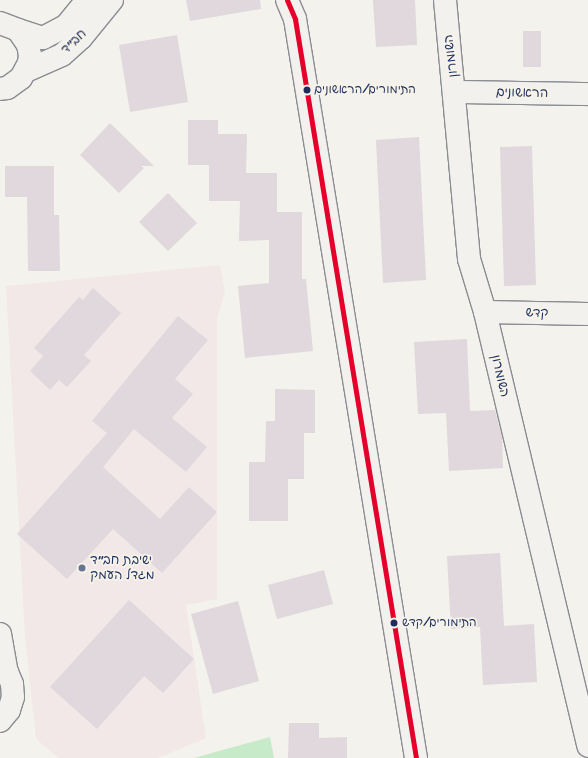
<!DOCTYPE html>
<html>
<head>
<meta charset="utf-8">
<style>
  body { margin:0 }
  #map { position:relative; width:588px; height:758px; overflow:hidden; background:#f4f2ec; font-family:Sriracha,"Playpen Sans Hebrew",sans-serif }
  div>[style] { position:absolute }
  .built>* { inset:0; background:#f2e8e8 }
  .green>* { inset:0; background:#c7eac8 }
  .building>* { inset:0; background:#e0d8dc }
  .roads { filter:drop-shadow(1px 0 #898c92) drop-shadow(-1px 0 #898c92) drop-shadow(0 1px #898c92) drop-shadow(0 -1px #898c92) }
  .minor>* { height:22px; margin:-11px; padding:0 11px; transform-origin:11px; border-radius:11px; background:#f2f1ed }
  .bus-1>* { height:5px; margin:-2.5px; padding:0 2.5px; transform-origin:2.5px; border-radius:2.5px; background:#e4002b }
  .dots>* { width:11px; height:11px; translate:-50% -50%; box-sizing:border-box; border:2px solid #f7f3e8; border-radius:50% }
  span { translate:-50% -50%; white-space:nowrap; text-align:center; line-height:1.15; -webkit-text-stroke:3.5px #f7f3e8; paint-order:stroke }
  .bus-label { font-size:12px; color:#1b2f5e }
  .left { translate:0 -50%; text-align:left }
  .street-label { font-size:13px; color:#1b2f5e }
  .poi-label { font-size:13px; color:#1b2f5e }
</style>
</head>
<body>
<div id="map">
  <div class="built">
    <div style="clip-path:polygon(220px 265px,225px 292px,217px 319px,217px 599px,186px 605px,206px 738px,158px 758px,59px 758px,36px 739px,25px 637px,6px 286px)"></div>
  </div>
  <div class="green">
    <div style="clip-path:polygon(270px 737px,274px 758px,194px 758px)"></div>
  </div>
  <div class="building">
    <div style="clip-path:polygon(186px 0,260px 0,261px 9px,190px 21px)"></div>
    <div style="clip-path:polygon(373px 0,415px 0,417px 45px,376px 47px)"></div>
    <div style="clip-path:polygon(523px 31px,541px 31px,541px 67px,523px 67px)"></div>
    <div style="clip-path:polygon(177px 35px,188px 102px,130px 112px,119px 45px)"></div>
    <div style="clip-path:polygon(188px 120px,218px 120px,218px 134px,247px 134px,246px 173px,277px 173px,277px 212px,302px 212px,302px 279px,306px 279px,313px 351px,245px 358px,238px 286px,269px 283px,269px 240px,239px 241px,240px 201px,209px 201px,209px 165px,188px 165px)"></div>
    <div style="clip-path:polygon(110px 123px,154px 166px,141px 166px,144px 168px,119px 193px,80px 155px)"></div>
    <div style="clip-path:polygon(419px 137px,426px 280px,383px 283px,376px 140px)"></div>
    <div style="clip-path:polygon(532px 146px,536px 285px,504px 286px,500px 147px)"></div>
    <div style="clip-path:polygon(5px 166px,54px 166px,54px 215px,59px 215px,60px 271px,28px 271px,27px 197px,5px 197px)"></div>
    <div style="clip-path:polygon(168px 193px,197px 223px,168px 251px,139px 222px)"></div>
    <div style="clip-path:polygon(93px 288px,121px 313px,84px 355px,91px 361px,67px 387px,59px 380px,50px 390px,30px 371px,43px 356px,34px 348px,79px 297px,83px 300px)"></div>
    <div style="clip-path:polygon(178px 316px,208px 340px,175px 379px,193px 394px,172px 418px,207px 447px,186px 472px,134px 429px,103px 467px,160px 519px,189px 487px,217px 512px,162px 573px,113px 529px,67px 579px,17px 534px,107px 433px,92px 421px)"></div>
    <div style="clip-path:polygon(467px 339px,470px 411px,495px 410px,502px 436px,503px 468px,449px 471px,446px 413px,418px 414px,414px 342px)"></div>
    <div style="clip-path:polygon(275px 389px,315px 390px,315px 433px,304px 433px,304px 479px,288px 479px,288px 521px,249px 521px,249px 462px,265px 462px,266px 421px,275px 421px)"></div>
    <div style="clip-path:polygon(500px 553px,504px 626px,534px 624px,537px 682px,483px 685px,480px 627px,451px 629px,447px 556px)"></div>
    <div style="clip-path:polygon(324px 570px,333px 604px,277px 619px,268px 585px)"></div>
    <div style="clip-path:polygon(129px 600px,194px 659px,163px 693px,144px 676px,97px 729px,50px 687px)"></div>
    <div style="clip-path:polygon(238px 601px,259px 681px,213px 694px,191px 614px)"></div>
    <div style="clip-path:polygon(289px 723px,319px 723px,319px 738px,347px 737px,347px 758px,288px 758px)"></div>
  </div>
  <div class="roads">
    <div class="minor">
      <div style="left:287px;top:0;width:21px;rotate:67deg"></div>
      <div style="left:295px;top:19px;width:749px;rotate:80.7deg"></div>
      <div style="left:445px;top:0;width:260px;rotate:84.7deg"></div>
      <div style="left:469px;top:259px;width:55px;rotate:73.2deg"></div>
      <div style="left:485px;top:312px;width:446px;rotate:76.6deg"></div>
      <div style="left:0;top:23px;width:19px;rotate:21deg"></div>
      <div style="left:18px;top:30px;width:18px;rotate:56deg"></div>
      <div style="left:28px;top:45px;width:10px;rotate:79deg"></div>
      <div style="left:30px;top:55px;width:8px;rotate:97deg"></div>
      <div style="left:29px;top:63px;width:17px;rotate:118deg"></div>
      <div style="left:21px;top:78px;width:17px;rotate:144deg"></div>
      <div style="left:7px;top:88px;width:7px;rotate:172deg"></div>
      <div style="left:18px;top:30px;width:26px;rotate:18deg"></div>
      <div style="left:43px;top:38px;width:26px;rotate:-28deg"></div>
      <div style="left:66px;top:26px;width:33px;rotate:-51deg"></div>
      <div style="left:26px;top:71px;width:39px;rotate:-24deg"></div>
      <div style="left:62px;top:55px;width:25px;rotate:-42deg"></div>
      <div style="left:81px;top:38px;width:49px;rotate:-50.8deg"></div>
      <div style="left:455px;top:92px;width:133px;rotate:0.9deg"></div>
      <div style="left:485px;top:312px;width:103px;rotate:1.1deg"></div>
      <div style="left:0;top:634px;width:39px;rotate:80deg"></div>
      <div style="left:0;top:664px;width:11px;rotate:49deg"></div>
      <div style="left:7px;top:672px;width:13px;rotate:67deg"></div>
      <div style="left:12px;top:684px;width:13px;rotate:86deg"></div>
      <div style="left:13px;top:697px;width:14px;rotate:107deg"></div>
      <div style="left:9px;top:710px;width:14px;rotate:129deg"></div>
    </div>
  </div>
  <div class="bus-1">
    <div style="left:287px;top:0;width:21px;rotate:67deg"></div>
    <div style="left:295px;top:19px;width:749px;rotate:80.7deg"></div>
  </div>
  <div class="dots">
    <div style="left:307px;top:90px;background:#1b2f5e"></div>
    <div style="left:82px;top:568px;background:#677390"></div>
    <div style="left:394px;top:623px;background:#1b2f5e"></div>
  </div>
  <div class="bus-label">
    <span class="left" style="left:314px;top:90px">התימורים/הראשונים</span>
    <span class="left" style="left:402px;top:623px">התימורים/קדש</span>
  </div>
  <div class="street-label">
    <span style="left:74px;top:42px;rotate:-44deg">חב"ד</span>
    <span style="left:451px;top:56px;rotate:-97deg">השומרון</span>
    <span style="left:522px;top:93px;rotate:1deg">הראשונים</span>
    <span style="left:537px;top:313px;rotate:1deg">קדש</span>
    <span style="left:500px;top:376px;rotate:77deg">השומרון</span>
  </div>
  <div class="poi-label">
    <span class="left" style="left:90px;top:568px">ישיבת חב"ד<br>מגדל העמק</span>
  </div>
</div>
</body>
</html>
